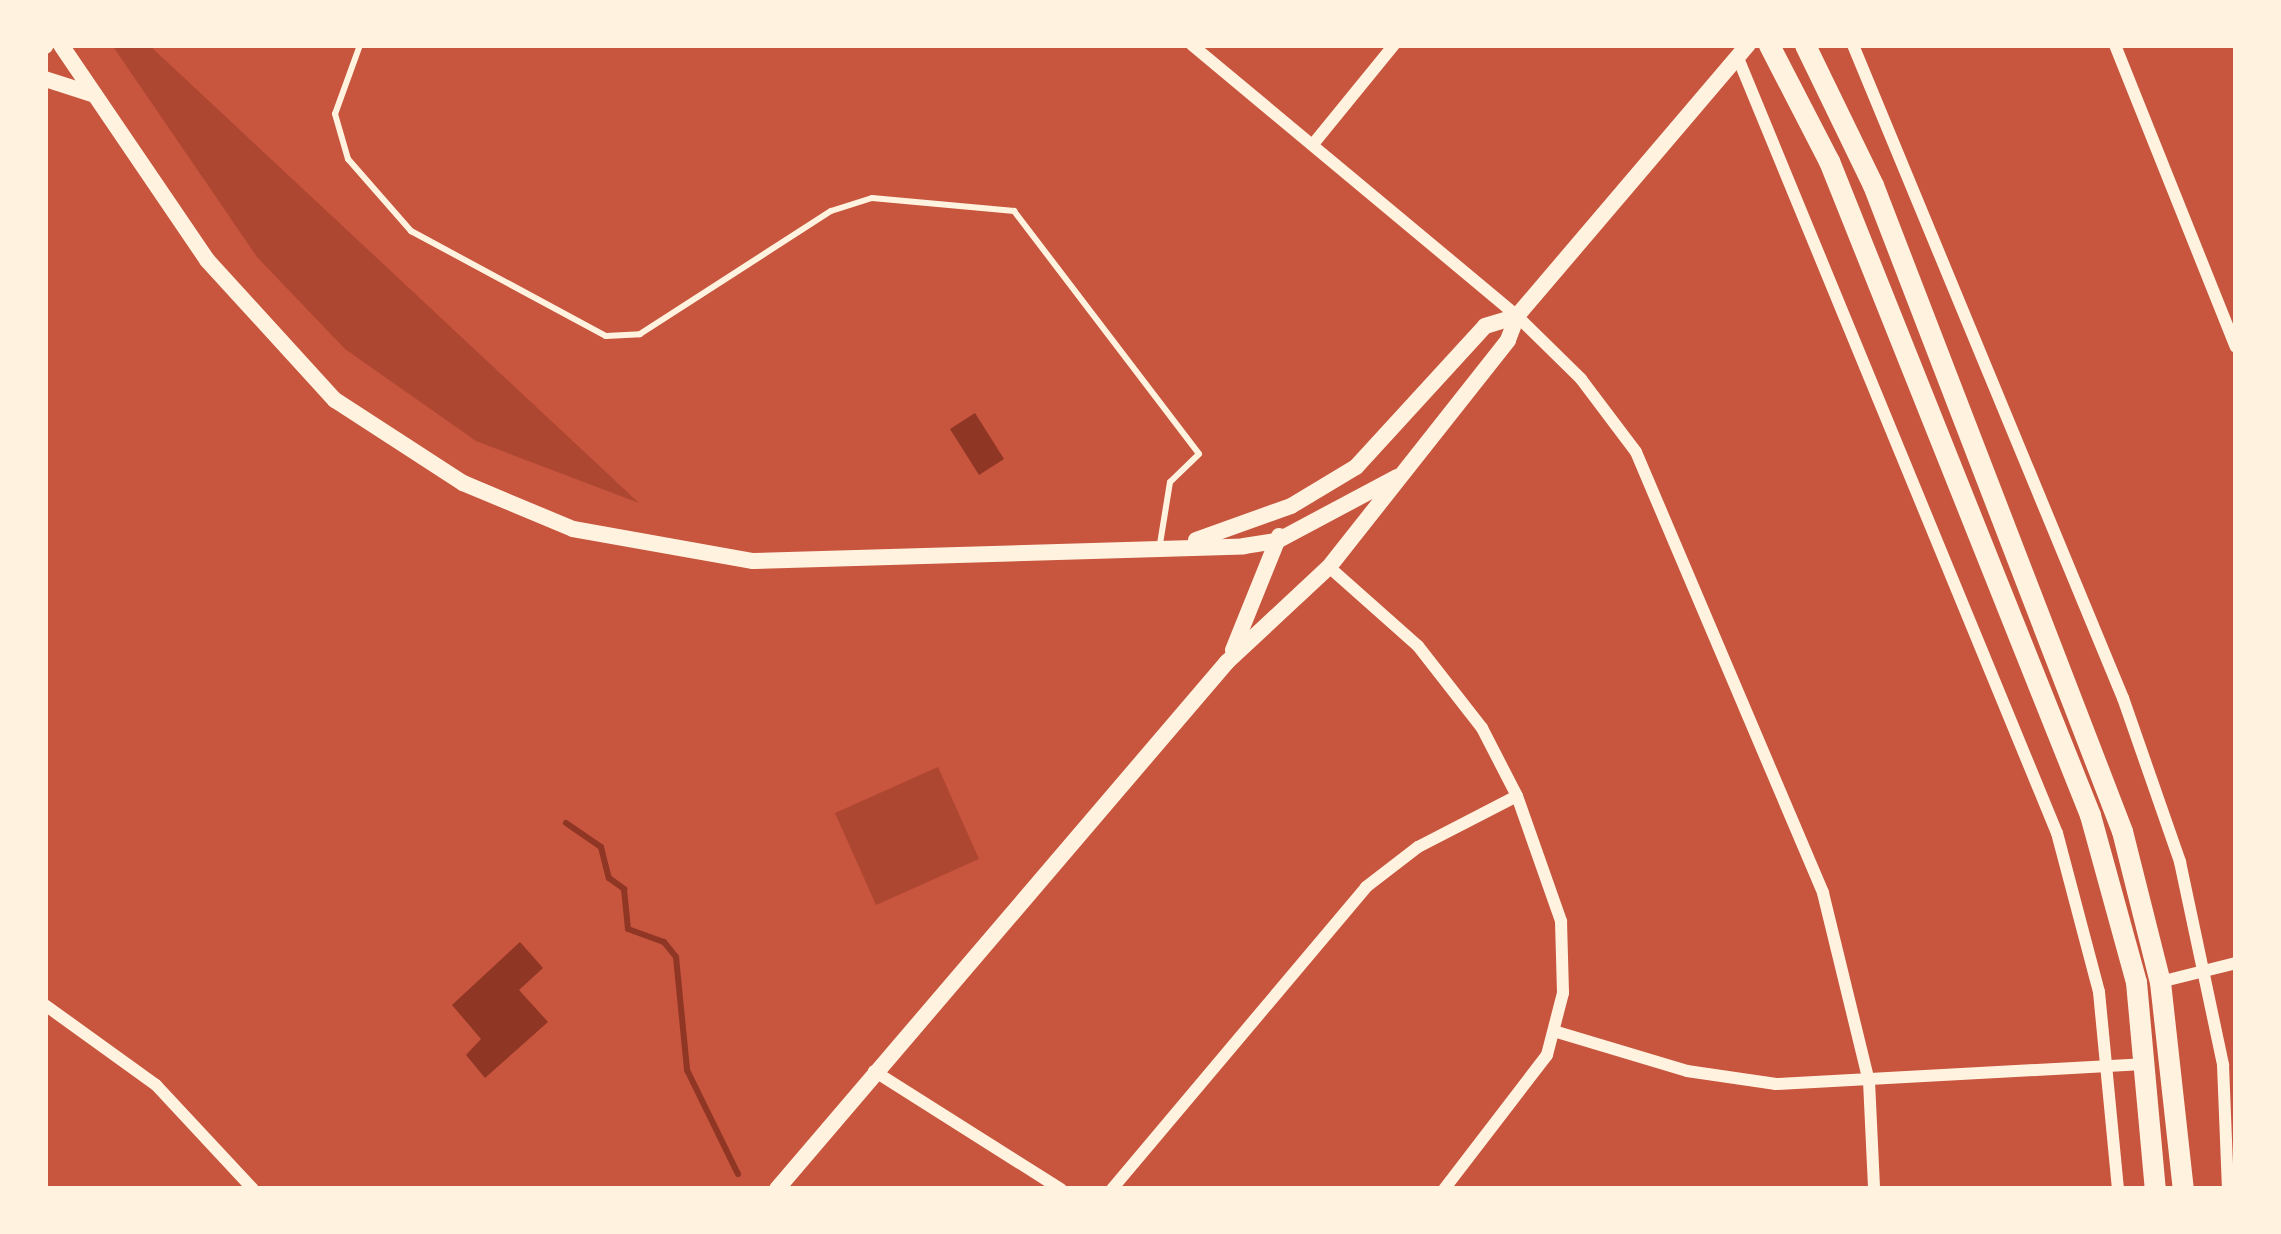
<!DOCTYPE html>
<html>
<head>
<meta charset="utf-8">
<style>
  body { margin:0 }
  #map { position:relative; width:2281px; height:1234px; overflow:hidden; background:#c8553d; font-family:Montserrat,sans-serif }
  div>[style] { position:absolute }
  .green>* { inset:0; background:#ae4732 }
  .water>* { inset:0; background:#8f3625 }
  .stream>* { height:6px; margin:-3px; padding:0 3px; transform-origin:3px; border-radius:3px; background:#8f3625 }
  .service>* { height:6px; margin:-3px; padding:0 3px; transform-origin:3px; border-radius:3px; background:#fff3e0 }
  .minor>* { height:12px; margin:-6px; padding:0 6px; transform-origin:6px; border-radius:6px; background:#fff3e0 }
  .tertiary>* { height:16px; margin:-8px; padding:0 8px; transform-origin:8px; border-radius:8px; background:#fff3e0 }
  .primary>* { height:21px; margin:-10.5px; padding:0 10.5px; transform-origin:10.5px; border-radius:10.5px; background:#fff3e0 }
  span { translate:-50% -50%; white-space:nowrap; text-align:center; line-height:1.15; -webkit-text-stroke:10px #fff3e0; paint-order:stroke }
  .frame { position:absolute; inset:0; border:48px solid #fff3e0; pointer-events:none }
</style>
</head>
<body>
<div id="map">
  <div class="green">
    <div style="clip-path:polygon(112px 45px,149px 45px,639px 503px,476px 441px,345px 349px,257px 257px)"></div>
    <div style="clip-path:polygon(938px 767px,979px 859px,876px 905px,835px 813px)"></div>
  </div>
  <div class="water">
    <div style="clip-path:polygon(975px 413px,1004px 459px,979px 475px,950px 429px)"></div>
    <div style="clip-path:polygon(520px 942px,543px 968px,519px 990px,548px 1022px,485px 1078px,466px 1055px,481px 1039px,452px 1005px)"></div>
  </div>
  <div class="stream">
    <div style="left:566px;top:823px;width:42px;rotate:34.4deg"></div>
    <div style="left:601px;top:847px;width:32px;rotate:76deg"></div>
    <div style="left:609px;top:878px;width:19px;rotate:36deg"></div>
    <div style="left:624px;top:889px;width:40px;rotate:84.3deg"></div>
    <div style="left:628px;top:929px;width:38px;rotate:20deg"></div>
    <div style="left:664px;top:942px;width:19px;rotate:51deg"></div>
    <div style="left:676px;top:957px;width:114px;rotate:84.4deg"></div>
    <div style="left:687px;top:1070px;width:116px;rotate:63.9deg"></div>
  </div>
  <div class="service">
    <div style="left:360px;top:45px;width:73px;rotate:109.9deg"></div>
    <div style="left:335px;top:114px;width:47px;rotate:73.9deg"></div>
    <div style="left:348px;top:159px;width:96px;rotate:48.8deg"></div>
    <div style="left:411px;top:231px;width:221px;rotate:28.3deg"></div>
    <div style="left:606px;top:336px;width:34px;rotate:-3deg"></div>
    <div style="left:640px;top:334px;width:227px;rotate:-32.8deg"></div>
    <div style="left:831px;top:211px;width:43px;rotate:-17.6deg"></div>
    <div style="left:872px;top:198px;width:143px;rotate:5.2deg"></div>
    <div style="left:1014px;top:211px;width:305px;rotate:52.7deg"></div>
    <div style="left:1199px;top:454px;width:40px;rotate:136deg"></div>
    <div style="left:1170px;top:482px;width:63px;rotate:99.2deg"></div>
  </div>
  <div class="minor">
    <div style="left:1192px;top:45px;width:423px;rotate:39.8deg"></div>
    <div style="left:1517px;top:316px;width:90px;rotate:44.5deg"></div>
    <div style="left:1581px;top:379px;width:91px;rotate:53deg"></div>
    <div style="left:1636px;top:452px;width:479px;rotate:67deg"></div>
    <div style="left:1823px;top:893px;width:194px;rotate:76.3deg"></div>
    <div style="left:1869px;top:1081px;width:108px;rotate:87.3deg"></div>
    <div style="left:1853px;top:45px;width:707px;rotate:67.54deg"></div>
    <div style="left:2123px;top:698px;width:174px;rotate:70.8deg"></div>
    <div style="left:2180px;top:862px;width:208px;rotate:78deg"></div>
    <div style="left:2223px;top:1065px;width:124px;rotate:87.7deg"></div>
    <div style="left:2115px;top:45px;width:325px;rotate:68.2deg"></div>
    <div style="left:1738px;top:58px;width:838px;rotate:67.63deg"></div>
    <div style="left:2057px;top:833px;width:164px;rotate:75.2deg"></div>
    <div style="left:2099px;top:992px;width:198px;rotate:84.5deg"></div>
    <div style="left:1314px;top:143px;width:127px;rotate:-50.8deg"></div>
    <div style="left:1329px;top:567px;width:119px;rotate:41.6deg"></div>
    <div style="left:1418px;top:646px;width:104px;rotate:52deg"></div>
    <div style="left:1482px;top:728px;width:76px;rotate:62.8deg"></div>
    <div style="left:1517px;top:796px;width:133px;rotate:70.6deg"></div>
    <div style="left:1561px;top:921px;width:72px;rotate:88.4deg"></div>
    <div style="left:1563px;top:993px;width:64px;rotate:104.5deg"></div>
    <div style="left:1547px;top:1055px;width:169px;rotate:127.5deg"></div>
    <div style="left:2160px;top:982px;width:78px;rotate:-14deg"></div>
    <div style="left:45px;top:1005px;width:137px;rotate:35.8deg"></div>
    <div style="left:156px;top:1085px;width:142px;rotate:47deg"></div>
    <div style="left:1557px;top:1032px;width:136px;rotate:16.7deg"></div>
    <div style="left:1687px;top:1071px;width:90px;rotate:8.3deg"></div>
    <div style="left:1776px;top:1084px;width:372px;rotate:-3.1deg"></div>
    <div style="left:874px;top:1071px;width:221px;rotate:32.3deg"></div>
    <div style="left:1112px;top:1189px;width:395px;rotate:-49.9deg"></div>
    <div style="left:1366px;top:887px;width:66px;rotate:-37.6deg"></div>
    <div style="left:1418px;top:847px;width:111px;rotate:-27.3deg"></div>
  </div>
  <div class="tertiary">
    <div style="left:61px;top:45px;width:260px;rotate:55.8deg"></div>
    <div style="left:207px;top:260px;width:190px;rotate:47.6deg"></div>
    <div style="left:335px;top:400px;width:153px;rotate:33deg"></div>
    <div style="left:463px;top:483px;width:119px;rotate:22.7deg"></div>
    <div style="left:573px;top:529px;width:183px;rotate:10.1deg"></div>
    <div style="left:753px;top:561px;width:491px;rotate:-1.7deg"></div>
    <div style="left:1244px;top:546px;width:33px;rotate:-9deg"></div>
    <div style="left:1277px;top:541px;width:136px;rotate:-28.1deg"></div>
    <div style="left:45px;top:46px;width:1px;rotate:-45deg"></div>
    <div style="left:45px;top:79px;width:52px;rotate:17.7deg"></div>
    <div style="left:1196px;top:540px;width:101px;rotate:-19.7deg"></div>
    <div style="left:1291px;top:506px;width:76px;rotate:-31deg"></div>
    <div style="left:1356px;top:467px;width:191px;rotate:-47.5deg"></div>
    <div style="left:1485px;top:326px;width:34px;rotate:-17deg"></div>
    <div style="left:1233px;top:650px;width:123px;rotate:-68deg"></div>
    <div style="left:777px;top:1189px;width:693px;rotate:-49.51deg"></div>
    <div style="left:1227px;top:662px;width:139px;rotate:-43deg"></div>
    <div style="left:1329px;top:567px;width:289px;rotate:-51.7deg"></div>
    <div style="left:1508px;top:340px;width:26px;rotate:-69deg"></div>
    <div style="left:1517px;top:316px;width:356px;rotate:-49.6deg"></div>
  </div>
  <div class="primary">
    <div style="left:1769px;top:45px;width:131px;rotate:62.7deg"></div>
    <div style="left:1829px;top:161px;width:704px;rotate:68.24deg"></div>
    <div style="left:2090px;top:815px;width:173px;rotate:74.6deg"></div>
    <div style="left:2136px;top:982px;width:208px;rotate:84.8deg"></div>
    <div style="left:1805px;top:45px;width:156px;rotate:64.1deg"></div>
    <div style="left:1873px;top:185px;width:692px;rotate:68.92deg"></div>
    <div style="left:2122px;top:831px;width:156px;rotate:75.9deg"></div>
    <div style="left:2160px;top:982px;width:208px;rotate:83.7deg"></div>
  </div>
  <div class="frame"></div>
</div>
</body>
</html>
